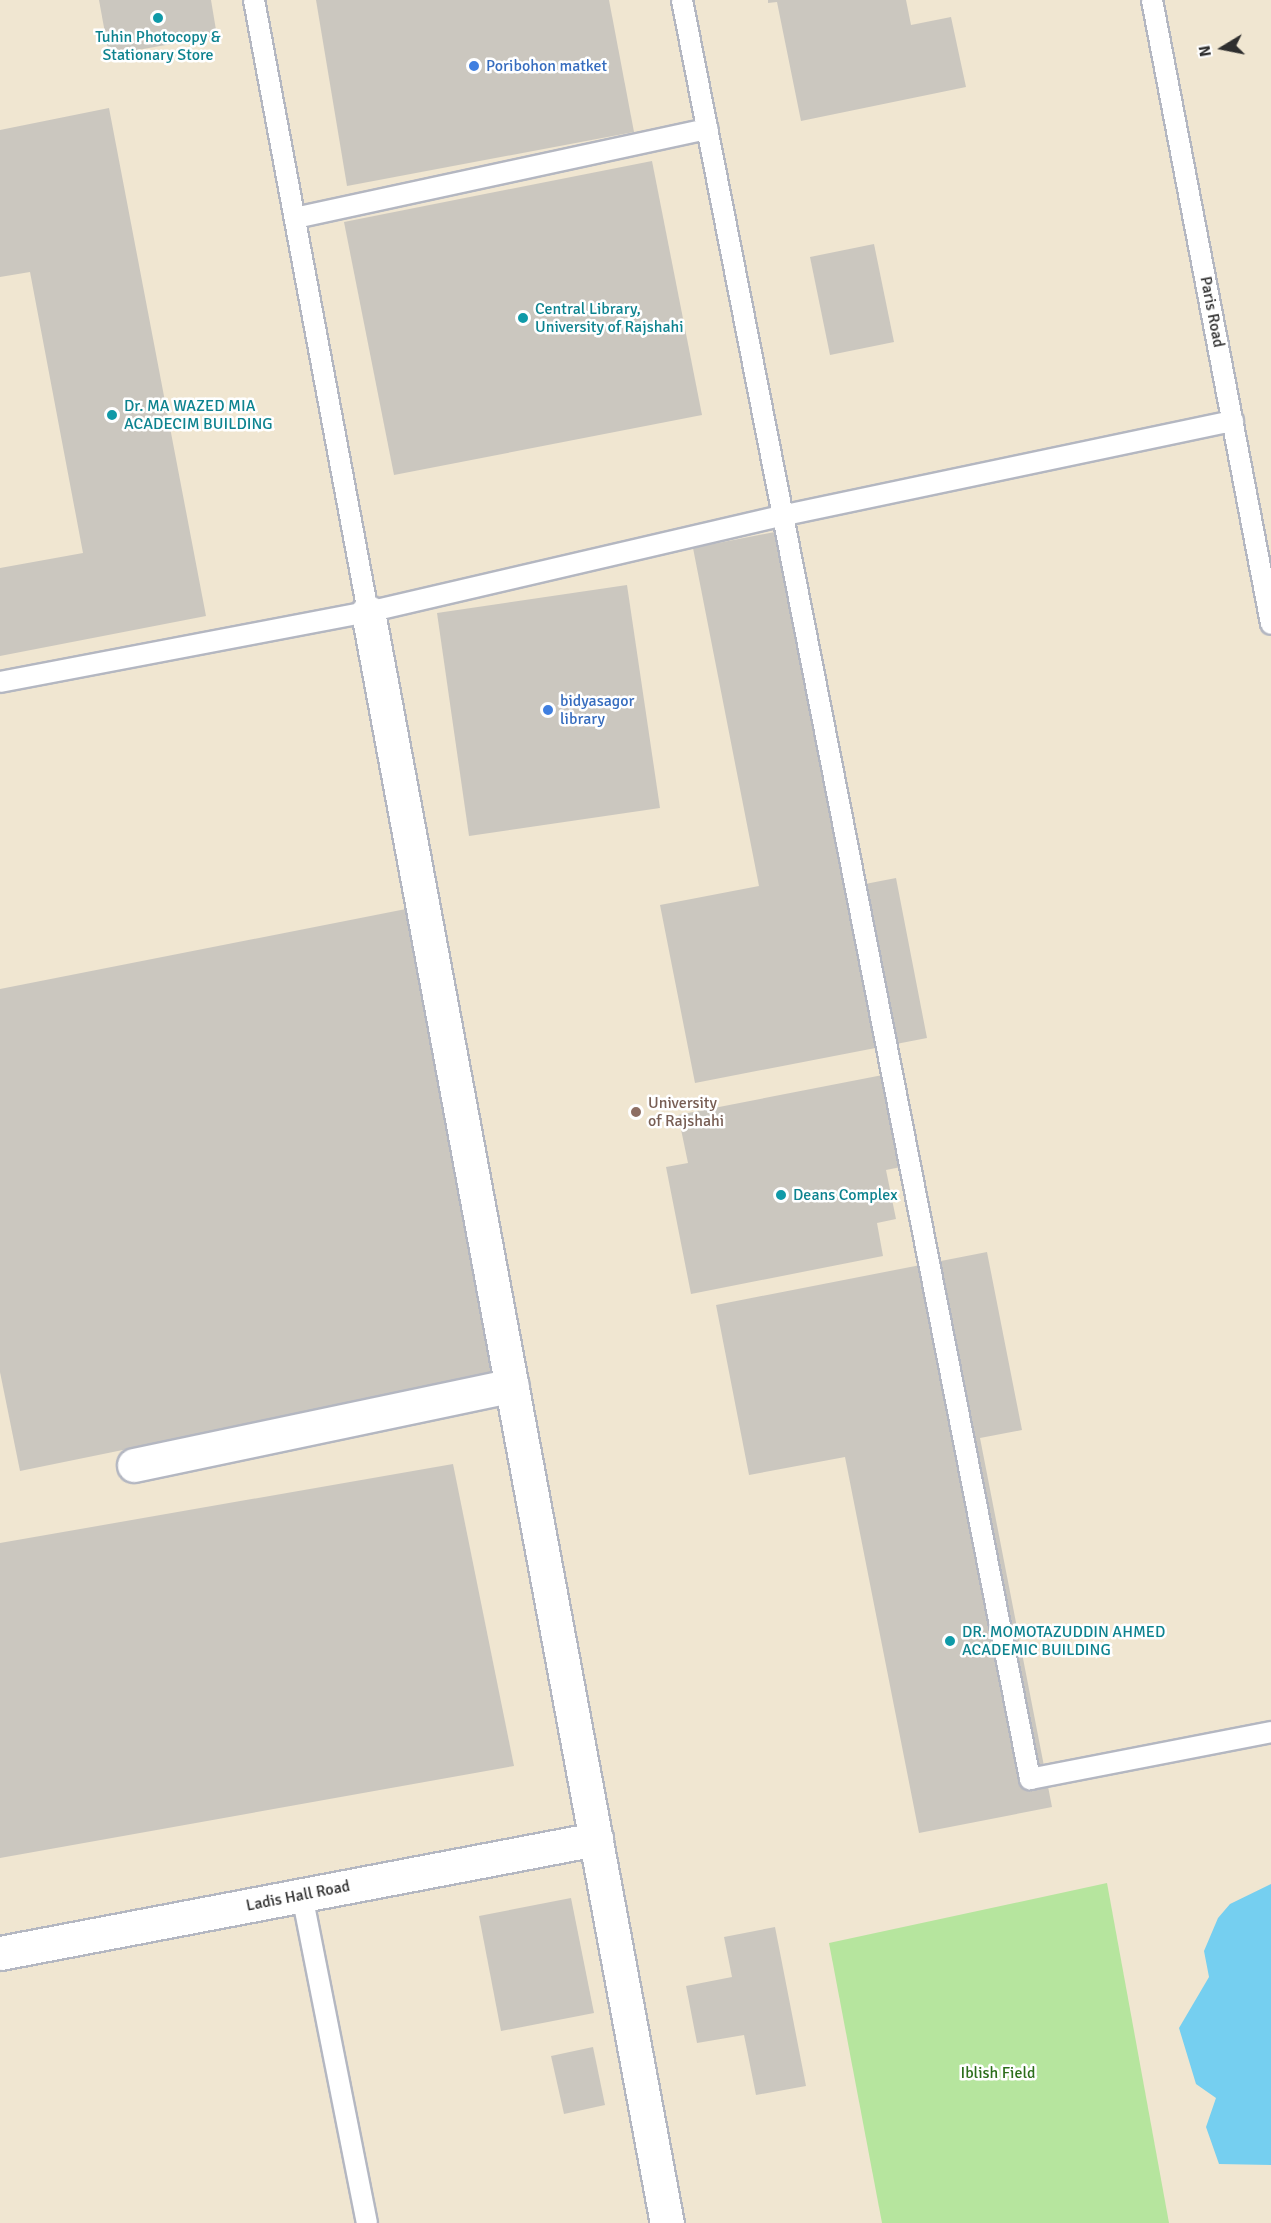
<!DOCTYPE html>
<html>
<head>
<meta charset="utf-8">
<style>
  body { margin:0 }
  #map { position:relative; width:1271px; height:2223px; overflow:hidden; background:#efe9e1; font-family:Signika,sans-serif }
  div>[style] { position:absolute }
  .education>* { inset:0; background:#f0e6d1 }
  .green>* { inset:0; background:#b6e59e }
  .water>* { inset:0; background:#75cff0 }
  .building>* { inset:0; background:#cbc7bf }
  .roads { filter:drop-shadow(2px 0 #b4b7c1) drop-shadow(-2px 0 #b4b7c1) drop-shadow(0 2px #b4b7c1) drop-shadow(0 -2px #b4b7c1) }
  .service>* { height:20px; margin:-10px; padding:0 10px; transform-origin:10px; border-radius:10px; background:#fff }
  .minor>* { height:33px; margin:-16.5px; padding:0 16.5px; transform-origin:16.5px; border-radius:16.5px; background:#fff }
  .dots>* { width:16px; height:16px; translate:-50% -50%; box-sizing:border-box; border:3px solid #fff; border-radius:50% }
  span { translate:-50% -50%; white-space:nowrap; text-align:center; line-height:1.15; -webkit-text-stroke:5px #fff; paint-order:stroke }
  .culture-label { font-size:16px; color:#0d838f }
  .left { translate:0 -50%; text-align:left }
  .shop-label { font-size:16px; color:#366cbe }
  .street-label { font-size:16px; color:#2e2e2e }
  .education-label { font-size:16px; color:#785e54 }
  .park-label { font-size:16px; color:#2c6e1b }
  .north { position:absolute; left:1193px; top:18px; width:60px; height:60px; -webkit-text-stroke:4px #fff; paint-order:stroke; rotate:260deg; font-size:16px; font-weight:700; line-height:24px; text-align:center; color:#2e2e2e }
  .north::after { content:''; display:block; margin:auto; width:21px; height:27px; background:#2e2e2e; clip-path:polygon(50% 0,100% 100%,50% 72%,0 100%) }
</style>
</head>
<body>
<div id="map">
  <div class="education">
    <div style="clip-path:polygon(0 0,1271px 0,1271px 2223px,0 2223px)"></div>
  </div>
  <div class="green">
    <div style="clip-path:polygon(1107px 1883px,1169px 2223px,882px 2223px,829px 1943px)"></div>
  </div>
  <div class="water">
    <div style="clip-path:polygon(1271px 1884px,1271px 2165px,1219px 2164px,1206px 2127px,1216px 2098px,1196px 2084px,1179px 2028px,1209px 1977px,1204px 1951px,1218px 1918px,1230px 1904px)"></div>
  </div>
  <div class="building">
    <div style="clip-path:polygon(99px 0,211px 0,217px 36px,109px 55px)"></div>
    <div style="clip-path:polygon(316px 0,609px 0,634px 132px,347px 186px)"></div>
    <div style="clip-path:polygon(768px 0,906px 0,911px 25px,951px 17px,966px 87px,801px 121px,777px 2px,768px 3px)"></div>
    <div style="clip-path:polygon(109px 108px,206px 616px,0 656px,0 568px,83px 553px,30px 272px,0 277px,0 130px)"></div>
    <div style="clip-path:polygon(652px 161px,702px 415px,394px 475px,344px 222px)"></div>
    <div style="clip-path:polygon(874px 244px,894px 342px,830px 355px,810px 257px)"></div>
    <div style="clip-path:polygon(790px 529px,860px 885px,896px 878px,927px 1038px,695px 1083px,660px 905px,759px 886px,693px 548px)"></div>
    <div style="clip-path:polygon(627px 585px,660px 808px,469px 836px,437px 613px)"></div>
    <div style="clip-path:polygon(411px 908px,500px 1373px,20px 1471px,0 1372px,0 989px)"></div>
    <div style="clip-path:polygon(893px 1073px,911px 1165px,886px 1170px,896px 1219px,877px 1223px,883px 1256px,691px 1294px,666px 1167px,688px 1163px,678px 1115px)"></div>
    <div style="clip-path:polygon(987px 1252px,1022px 1430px,980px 1438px,1052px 1807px,919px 1833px,845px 1457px,749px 1475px,716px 1305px)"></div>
    <div style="clip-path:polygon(453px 1464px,514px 1766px,0 1858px,0 1543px)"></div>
    <div style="clip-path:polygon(571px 1898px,594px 2013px,501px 2031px,479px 1916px)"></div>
    <div style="clip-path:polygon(775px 1927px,806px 2086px,756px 2095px,744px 2035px,697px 2043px,686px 1986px,732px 1977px,724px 1937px)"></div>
    <div style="clip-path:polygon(593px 2047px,605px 2105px,564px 2114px,551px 2056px)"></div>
  </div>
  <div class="roads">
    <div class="service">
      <div style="left:254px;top:0;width:623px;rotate:79.45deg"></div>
      <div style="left:682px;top:0;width:1813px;rotate:78.93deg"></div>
      <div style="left:1030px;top:1779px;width:246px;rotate:-11deg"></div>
      <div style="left:1152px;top:0;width:635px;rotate:79.2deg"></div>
      <div style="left:295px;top:218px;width:422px;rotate:-12.2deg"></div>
      <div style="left:0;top:682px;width:375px;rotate:-10.8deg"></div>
      <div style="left:368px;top:612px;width:424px;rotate:-13.1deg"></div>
      <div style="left:781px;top:516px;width:462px;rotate:-11.9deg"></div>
      <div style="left:302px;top:1895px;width:334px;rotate:78.8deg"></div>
    </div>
    <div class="minor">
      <div style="left:368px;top:612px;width:1639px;rotate:79.49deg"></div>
      <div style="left:134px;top:1465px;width:386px;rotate:-11.9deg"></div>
      <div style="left:0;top:1953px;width:607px;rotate:-10.83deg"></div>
    </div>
  </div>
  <div class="dots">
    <div style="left:158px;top:18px;background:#0f9aa8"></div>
    <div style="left:474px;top:66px;background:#3f7fe0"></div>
    <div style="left:523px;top:318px;background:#0f9aa8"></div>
    <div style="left:112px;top:415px;background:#0f9aa8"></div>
    <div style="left:548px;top:710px;background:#3f7fe0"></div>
    <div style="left:636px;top:1112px;background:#8d6e63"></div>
    <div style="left:781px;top:1195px;background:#0f9aa8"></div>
    <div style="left:950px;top:1641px;background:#0f9aa8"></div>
  </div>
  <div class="culture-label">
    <span style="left:158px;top:46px">Tuhin Photocopy &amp;<br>Stationary Store</span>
    <span class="left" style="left:535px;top:318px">Central Library,<br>University of Rajshahi</span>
    <span class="left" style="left:124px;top:415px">Dr. MA WAZED MIA<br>ACADECIM BUILDING</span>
    <span class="left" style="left:793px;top:1195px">Deans Complex</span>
    <span class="left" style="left:962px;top:1641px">DR. MOMOTAZUDDIN AHMED<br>ACADEMIC BUILDING</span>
  </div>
  <div class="shop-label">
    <span class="left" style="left:486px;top:66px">Poribohon matket</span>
    <span class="left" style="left:560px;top:710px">bidyasagor<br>library</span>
  </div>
  <div class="street-label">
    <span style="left:1212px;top:312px;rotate:79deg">Paris Road</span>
    <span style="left:298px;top:1896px;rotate:-11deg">Ladis Hall Road</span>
  </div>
  <div class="education-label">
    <span class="left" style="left:648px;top:1112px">University<br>of Rajshahi</span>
  </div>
  <div class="park-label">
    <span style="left:998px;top:2073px">Iblish Field</span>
  </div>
  <div class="north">N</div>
</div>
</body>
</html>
